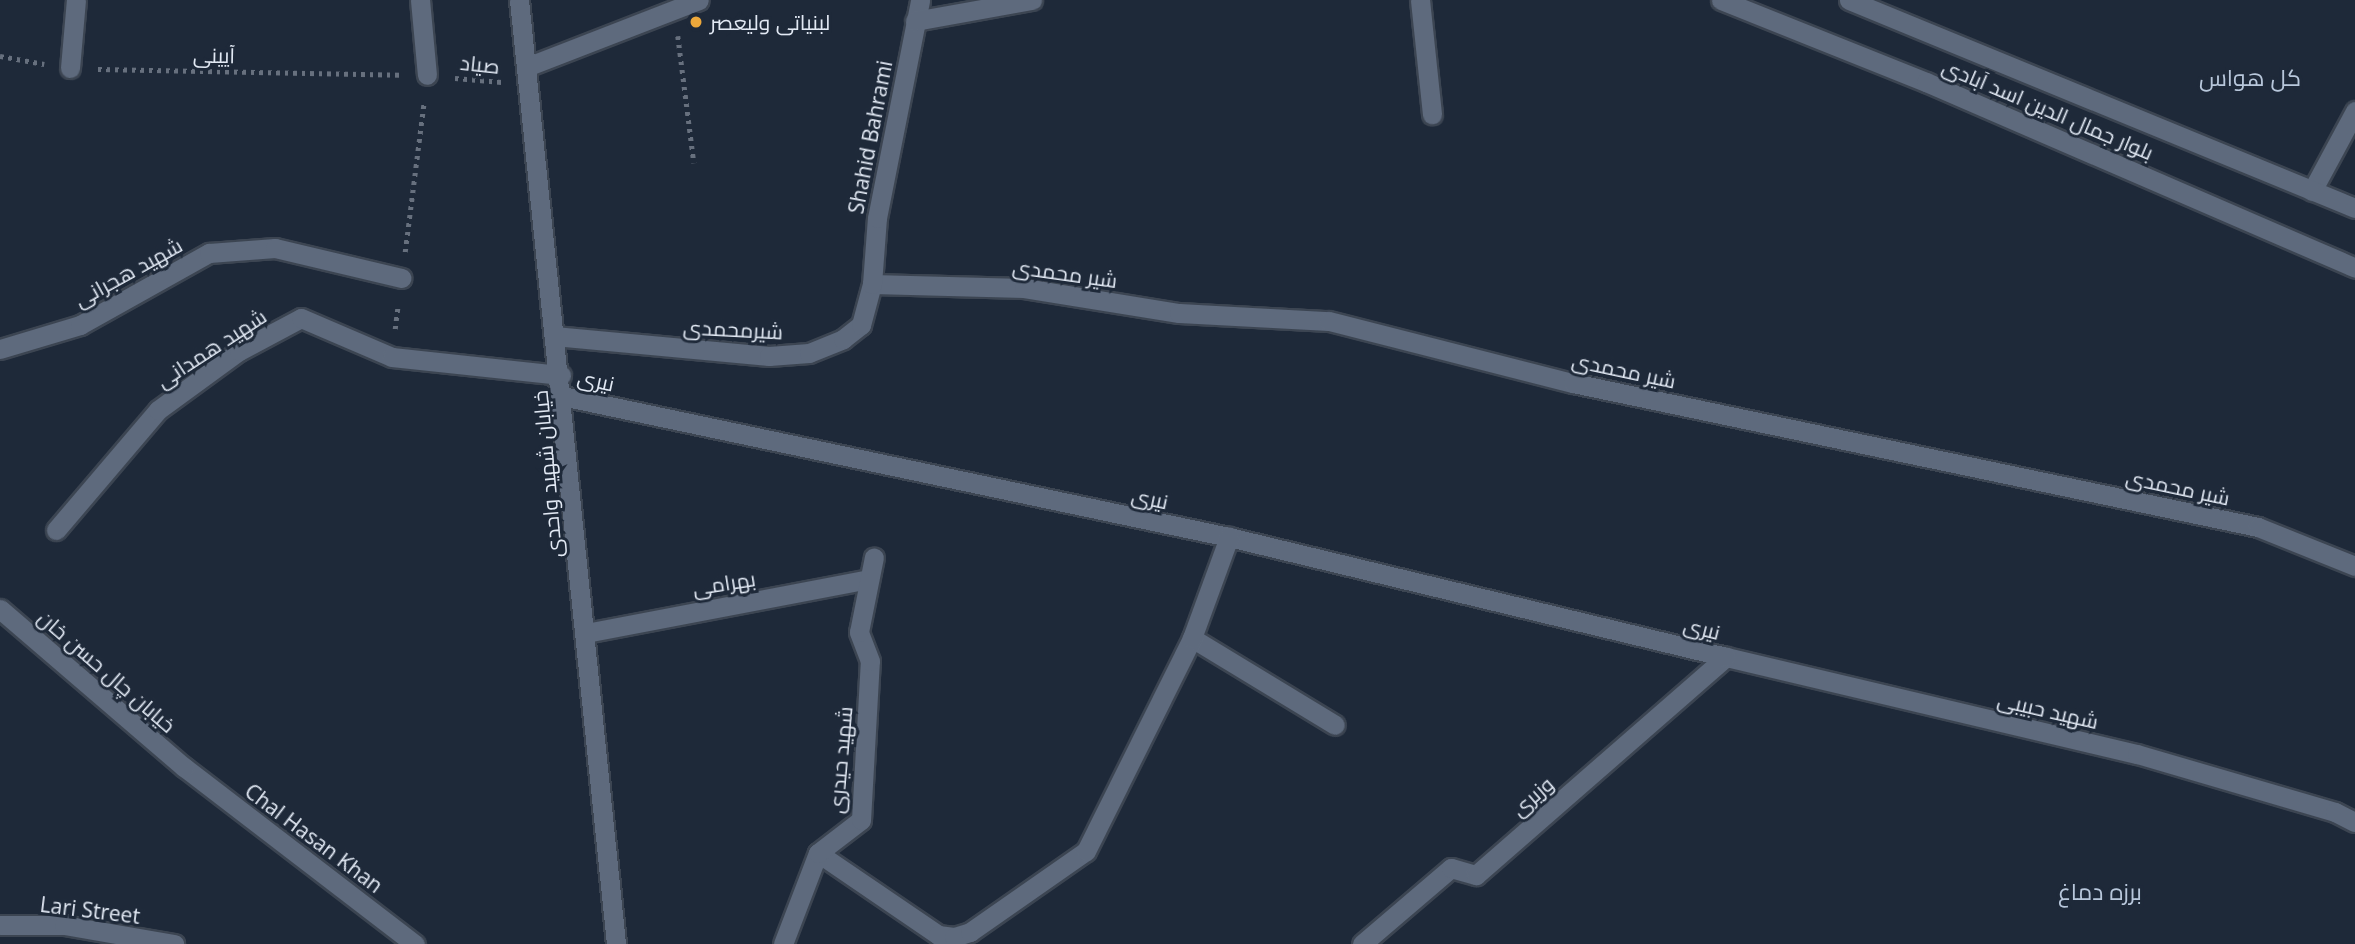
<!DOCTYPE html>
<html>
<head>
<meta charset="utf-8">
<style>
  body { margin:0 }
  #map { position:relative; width:2355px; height:944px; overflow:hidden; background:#1e2939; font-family:"Open Sans",Cairo,sans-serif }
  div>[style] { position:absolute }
  .path>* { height:4.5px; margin-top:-2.25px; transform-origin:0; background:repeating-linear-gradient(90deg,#67707e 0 3.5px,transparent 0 8.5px) }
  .roads { filter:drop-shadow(2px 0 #3c4552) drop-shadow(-2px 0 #3c4552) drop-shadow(0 2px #3c4552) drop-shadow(0 -2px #3c4552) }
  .service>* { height:19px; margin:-9.5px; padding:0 9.5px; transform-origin:9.5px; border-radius:9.5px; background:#5e6a7d }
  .pedestrian>* { height:19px; margin:-9.5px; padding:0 9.5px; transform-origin:9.5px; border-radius:9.5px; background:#5e6a7d }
  .minor>* { height:19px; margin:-9.5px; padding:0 9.5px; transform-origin:9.5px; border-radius:9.5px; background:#5e6a7d }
  .secondary>* { height:19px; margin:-9.5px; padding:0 9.5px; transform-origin:9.5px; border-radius:9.5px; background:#5e6a7d }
  .dots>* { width:19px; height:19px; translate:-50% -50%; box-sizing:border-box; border:4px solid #1e2939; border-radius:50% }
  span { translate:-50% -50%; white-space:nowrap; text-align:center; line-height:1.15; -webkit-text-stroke:6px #1e2939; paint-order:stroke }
  .poi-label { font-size:21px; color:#e2e9f4 }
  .left { translate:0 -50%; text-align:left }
  .street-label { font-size:21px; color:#e2e9f4 }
  .neighbourhood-label { font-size:23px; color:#b8c7db }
</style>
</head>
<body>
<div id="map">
  <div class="path">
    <div style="left:678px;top:36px;width:128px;rotate:82.8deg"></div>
    <div style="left:0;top:56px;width:45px;rotate:10.3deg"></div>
    <div style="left:98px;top:69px;width:303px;rotate:1.1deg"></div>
    <div style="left:455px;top:78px;width:47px;rotate:4.9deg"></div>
    <div style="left:405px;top:252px;width:152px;rotate:-82.8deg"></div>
    <div style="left:395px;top:329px;width:23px;rotate:-83deg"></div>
  </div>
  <div class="roads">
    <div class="service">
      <div style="left:2312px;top:191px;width:91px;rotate:-61.7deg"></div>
      <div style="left:872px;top:284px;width:152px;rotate:1.5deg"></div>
      <div style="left:1024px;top:288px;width:157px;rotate:9.2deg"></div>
      <div style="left:1179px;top:313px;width:150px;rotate:3.1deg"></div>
      <div style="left:1329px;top:321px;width:252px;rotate:14.3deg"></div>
      <div style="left:1573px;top:383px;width:700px;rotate:11.87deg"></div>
      <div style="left:2258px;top:527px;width:105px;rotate:21.9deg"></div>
      <div style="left:554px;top:336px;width:216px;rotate:5.3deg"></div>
      <div style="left:769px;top:356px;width:40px;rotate:-4.3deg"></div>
      <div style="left:809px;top:353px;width:37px;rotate:-22deg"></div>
      <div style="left:843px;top:339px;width:23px;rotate:-38deg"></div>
      <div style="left:861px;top:325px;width:42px;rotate:-75deg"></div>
      <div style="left:872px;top:284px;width:66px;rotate:-85.7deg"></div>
      <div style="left:877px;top:218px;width:222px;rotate:-78.8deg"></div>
      <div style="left:56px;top:530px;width:157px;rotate:-49.6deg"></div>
      <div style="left:158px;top:410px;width:100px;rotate:-36.1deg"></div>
      <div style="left:239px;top:351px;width:70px;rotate:-28deg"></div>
      <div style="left:301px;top:318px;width:99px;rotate:23.2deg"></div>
      <div style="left:392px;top:357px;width:170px;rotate:6.1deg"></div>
      <div style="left:586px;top:633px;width:288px;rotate:-10.8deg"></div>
      <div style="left:1192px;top:638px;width:167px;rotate:31.3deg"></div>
      <div style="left:1362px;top:944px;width:117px;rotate:-40.5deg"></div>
      <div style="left:1451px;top:868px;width:26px;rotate:16deg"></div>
      <div style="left:1476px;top:875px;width:332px;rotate:-41.1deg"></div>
      <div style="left:1726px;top:657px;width:422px;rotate:13.3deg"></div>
      <div style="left:2137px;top:754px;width:206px;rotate:16.3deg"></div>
      <div style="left:2335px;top:812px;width:22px;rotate:27deg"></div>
    </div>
    <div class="pedestrian">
      <div style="left:184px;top:767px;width:291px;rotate:37.5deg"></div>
    </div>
    <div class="minor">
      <div style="left:420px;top:0;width:75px;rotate:84.7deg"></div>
      <div style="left:1420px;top:0;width:115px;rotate:84deg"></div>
      <div style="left:915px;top:21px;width:119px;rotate:-10.2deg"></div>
      <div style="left:529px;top:66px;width:182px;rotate:-21.2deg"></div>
      <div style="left:70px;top:68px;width:68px;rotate:-85deg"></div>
      <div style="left:0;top:349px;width:84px;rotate:-16.7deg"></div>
      <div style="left:80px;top:325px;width:148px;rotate:-29.2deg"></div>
      <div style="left:209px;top:253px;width:66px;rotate:-4.3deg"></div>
      <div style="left:275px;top:248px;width:130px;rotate:13.3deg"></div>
      <div style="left:562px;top:396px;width:682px;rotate:11.94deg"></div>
      <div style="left:1229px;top:537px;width:511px;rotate:13.57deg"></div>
      <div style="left:0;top:609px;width:243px;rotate:40.7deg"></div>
      <div style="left:818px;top:853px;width:145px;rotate:34.3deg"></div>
      <div style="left:938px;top:935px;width:16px;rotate:7deg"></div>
      <div style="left:954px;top:937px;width:17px;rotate:-17deg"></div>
      <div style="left:970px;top:932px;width:141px;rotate:-34.9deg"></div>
      <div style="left:1086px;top:851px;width:238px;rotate:-63.5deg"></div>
      <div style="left:1192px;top:638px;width:108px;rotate:-69.9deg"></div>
      <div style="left:783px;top:944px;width:97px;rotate:-69deg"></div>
      <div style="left:818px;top:853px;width:54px;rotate:-37.5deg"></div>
      <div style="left:861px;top:820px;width:159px;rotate:-86.8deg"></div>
      <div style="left:870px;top:661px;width:31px;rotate:-111deg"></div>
      <div style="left:859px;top:632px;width:76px;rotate:-78.7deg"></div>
    </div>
    <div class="secondary">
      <div style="left:519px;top:0;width:949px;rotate:84.13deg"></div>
      <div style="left:1721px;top:0;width:221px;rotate:21.8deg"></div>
      <div style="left:1926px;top:82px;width:468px;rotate:23.4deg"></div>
      <div style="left:1849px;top:0;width:547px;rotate:22.35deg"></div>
      <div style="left:0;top:925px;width:64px"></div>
      <div style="left:64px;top:925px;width:112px;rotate:9.8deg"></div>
    </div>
  </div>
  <div class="dots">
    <div style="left:696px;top:22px;background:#eda83b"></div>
  </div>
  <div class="poi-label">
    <span class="left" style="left:710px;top:22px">لبنیاتی ولیعصر</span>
  </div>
  <div class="street-label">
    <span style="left:214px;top:55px;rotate:1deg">آیینی</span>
    <span style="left:480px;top:64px;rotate:6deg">صیاد</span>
    <span style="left:2048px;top:109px;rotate:23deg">بلوار جمال الدین اسد آبادی</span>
    <span style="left:870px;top:137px;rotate:-79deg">Shahid Bahrami</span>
    <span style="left:128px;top:272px;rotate:-29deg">شهید هجرانی</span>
    <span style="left:1065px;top:273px;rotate:8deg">شیر محمدی</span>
    <span style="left:733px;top:329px;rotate:3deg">شیرمحمدی</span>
    <span style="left:211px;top:348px;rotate:-33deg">شهید همدانی</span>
    <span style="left:1624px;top:370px;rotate:12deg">شیر محمدی</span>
    <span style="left:596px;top:380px;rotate:12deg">نیری</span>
    <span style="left:547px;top:474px;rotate:-95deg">خیابان شهید واحدی</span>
    <span style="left:2178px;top:487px;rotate:12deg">شیر محمدی</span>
    <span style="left:1150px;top:498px;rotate:12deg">نیری</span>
    <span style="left:724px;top:583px;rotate:-9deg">بهرامی</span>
    <span style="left:1702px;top:628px;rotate:14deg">نیری</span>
    <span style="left:107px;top:671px;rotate:41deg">خیابان چال حسن خان</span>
    <span style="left:2048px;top:710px;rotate:13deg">شهید حبیبی</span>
    <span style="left:840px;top:760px;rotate:-85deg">شهید حیدری</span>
    <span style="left:1532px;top:796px;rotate:-41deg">وزیری</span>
    <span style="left:314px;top:838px;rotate:37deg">Chal Hasan Khan</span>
    <span style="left:90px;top:910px;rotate:7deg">Lari Street</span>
  </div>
  <div class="neighbourhood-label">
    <span style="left:2250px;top:77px">کل هواس</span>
    <span style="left:2100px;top:891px">برزه دماغ</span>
  </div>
</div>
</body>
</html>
